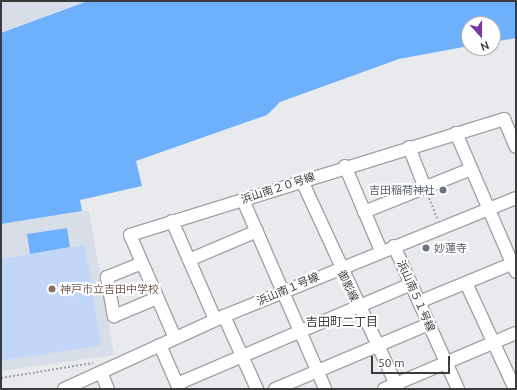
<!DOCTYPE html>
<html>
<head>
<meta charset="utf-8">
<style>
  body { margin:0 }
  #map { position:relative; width:517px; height:390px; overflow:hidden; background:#e9eaed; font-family:Ubuntu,"Noto Sans JP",sans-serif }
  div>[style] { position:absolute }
  .built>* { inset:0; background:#d8dee7 }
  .green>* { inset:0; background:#c2d6f9 }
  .water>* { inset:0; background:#6fb0fd }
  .path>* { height:2px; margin-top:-1px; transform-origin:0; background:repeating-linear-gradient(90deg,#9fa0a2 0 2px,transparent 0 4px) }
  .roads { filter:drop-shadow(1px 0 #a1a3a5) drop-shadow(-1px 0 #a1a3a5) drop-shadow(0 1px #a1a3a5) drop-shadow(0 -1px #a1a3a5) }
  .street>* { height:12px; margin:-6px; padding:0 6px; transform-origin:6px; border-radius:6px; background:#fff }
  .dots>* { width:11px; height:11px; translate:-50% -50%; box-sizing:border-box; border:2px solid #fff; border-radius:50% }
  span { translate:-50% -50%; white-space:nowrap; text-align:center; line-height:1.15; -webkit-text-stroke:4px #fff; paint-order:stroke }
  .street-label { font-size:11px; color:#3a3b3c }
  .worship-label { font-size:11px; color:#5b616d }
  .right { translate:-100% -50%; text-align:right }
  .left { translate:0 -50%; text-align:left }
  .education-label { font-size:11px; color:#785e54 }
  .neighbourhood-label { font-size:12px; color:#3b3c3e }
  .frame { position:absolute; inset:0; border:2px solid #3a3b3c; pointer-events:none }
  .north { position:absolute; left:461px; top:16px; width:40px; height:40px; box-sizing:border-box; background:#fff; border:1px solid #b0b1b1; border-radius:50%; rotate:159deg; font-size:11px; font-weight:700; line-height:16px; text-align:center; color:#3a3b3c }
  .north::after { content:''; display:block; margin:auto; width:14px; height:18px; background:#7d36a9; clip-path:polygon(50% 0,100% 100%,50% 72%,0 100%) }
  .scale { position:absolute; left:371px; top:356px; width:79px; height:18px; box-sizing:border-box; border:2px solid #3a3b3c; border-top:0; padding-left:5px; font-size:12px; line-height:14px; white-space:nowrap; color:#3a3b3c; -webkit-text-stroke:3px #fff; paint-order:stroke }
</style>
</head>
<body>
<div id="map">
  <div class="built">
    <div style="clip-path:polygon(1px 1px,88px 1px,1px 33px)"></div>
    <div style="clip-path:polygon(89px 210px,114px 355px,1px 371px,1px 224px)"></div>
  </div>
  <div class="green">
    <div style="clip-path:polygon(85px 245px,101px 345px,1px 361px,1px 259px)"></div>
  </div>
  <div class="water">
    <div style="clip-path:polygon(88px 1px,516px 1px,516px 38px,493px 42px,493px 24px,469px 24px,469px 46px,399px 59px,280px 102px,267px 115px,136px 161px,142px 186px,80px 200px,82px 211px,1px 224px,1px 33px)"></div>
    <div style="clip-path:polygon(67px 228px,70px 247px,30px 254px,27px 234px)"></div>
  </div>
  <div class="path">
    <div style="left:429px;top:198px;width:22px;rotate:68deg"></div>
    <div style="left:1px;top:378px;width:93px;rotate:-9.3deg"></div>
  </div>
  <div class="roads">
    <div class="street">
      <div style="left:456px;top:133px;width:151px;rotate:66.7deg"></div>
      <div style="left:409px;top:147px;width:44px;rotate:68.7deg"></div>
      <div style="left:345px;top:166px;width:92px;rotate:67deg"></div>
      <div style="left:302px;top:181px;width:229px;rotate:65.2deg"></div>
      <div style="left:243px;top:200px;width:206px;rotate:66.5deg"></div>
      <div style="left:364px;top:212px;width:115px;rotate:-21.9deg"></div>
      <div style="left:172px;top:221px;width:107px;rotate:66.3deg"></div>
      <div style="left:394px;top:246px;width:157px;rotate:65.9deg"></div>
      <div style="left:189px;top:260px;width:74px;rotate:-23.1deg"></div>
      <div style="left:142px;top:263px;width:38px;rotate:158deg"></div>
      <div style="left:107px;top:277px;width:40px;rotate:80deg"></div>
      <div style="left:114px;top:316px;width:47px;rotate:-22.7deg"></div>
      <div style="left:466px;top:283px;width:117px;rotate:65.2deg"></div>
      <div style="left:419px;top:302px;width:105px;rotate:-22.4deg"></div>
      <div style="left:224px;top:316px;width:80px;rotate:65.7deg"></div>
      <div style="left:175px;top:338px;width:112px;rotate:-113.6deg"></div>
      <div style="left:130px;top:235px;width:392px;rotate:-17.2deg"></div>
      <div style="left:504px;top:119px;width:30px;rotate:67deg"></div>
      <div style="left:160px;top:345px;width:48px;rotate:66.6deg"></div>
      <div style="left:101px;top:372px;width:18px;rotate:68deg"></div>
      <div style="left:177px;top:384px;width:254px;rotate:-23.1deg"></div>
      <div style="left:64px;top:389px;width:176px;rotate:-24.5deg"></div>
      <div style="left:224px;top:316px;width:315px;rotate:-22deg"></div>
      <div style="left:275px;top:389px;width:167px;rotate:-22.9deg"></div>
      <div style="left:384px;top:389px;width:143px;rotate:-23deg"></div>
    </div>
  </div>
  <div class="dots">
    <div style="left:443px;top:190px;background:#6b7280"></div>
    <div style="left:426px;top:248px;background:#6b7280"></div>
    <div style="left:52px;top:289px;background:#8d6e63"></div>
  </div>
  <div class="street-label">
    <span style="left:278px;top:188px;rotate:-18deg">浜山南２０号線</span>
    <span style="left:348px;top:286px;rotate:64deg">御影線</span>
    <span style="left:288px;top:289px;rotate:-23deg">浜山南１号線</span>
    <span style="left:416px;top:296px;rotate:66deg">浜山南５１号線</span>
  </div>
  <div class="worship-label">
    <span class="right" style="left:435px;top:190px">吉田稲荷神社</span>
    <span class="left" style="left:434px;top:248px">妙蓮寺</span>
  </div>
  <div class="education-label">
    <span class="left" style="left:60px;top:289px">神戸市立吉田中学校</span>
  </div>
  <div class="neighbourhood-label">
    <span style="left:342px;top:322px">吉田町二丁目</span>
  </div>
  <div class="frame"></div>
  <div class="north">N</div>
  <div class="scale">50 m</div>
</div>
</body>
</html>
